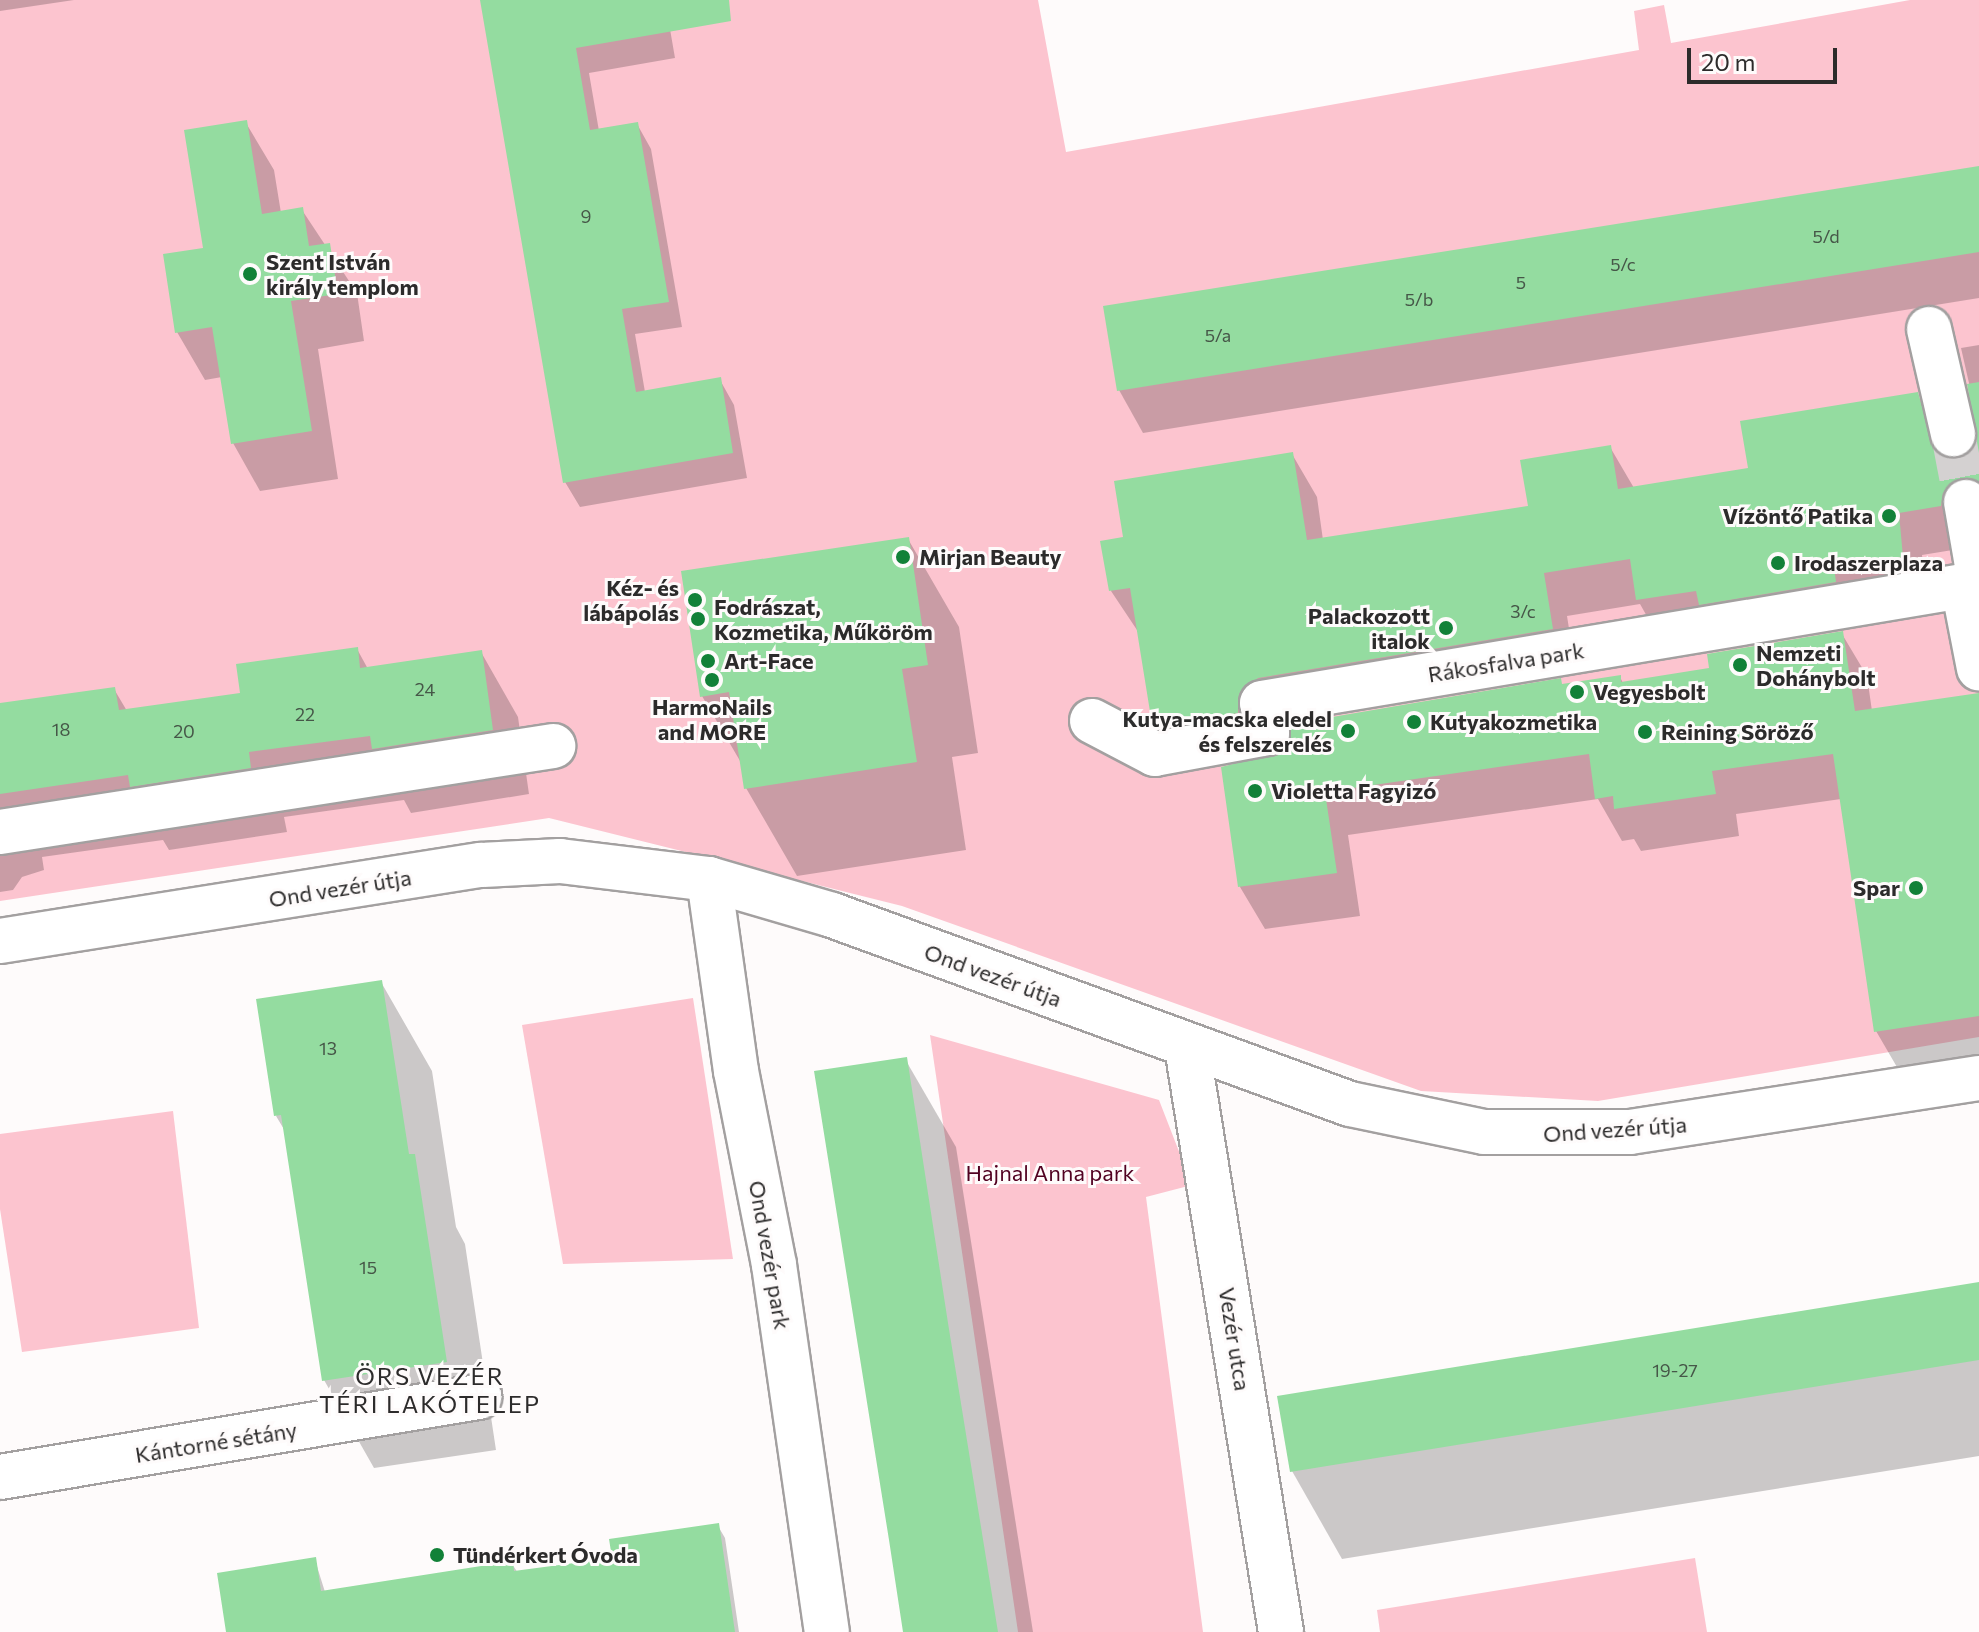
<!DOCTYPE html>
<html>
<head>
<meta charset="utf-8">
<style>
  body { margin:0 }
  #map { position:relative; width:1979px; height:1632px; overflow:hidden; background:#fefbfb; font-family:Commissioner,sans-serif }
  div>[style] { position:absolute }
  .green>* { inset:0; background:#fcc4cf }
  .shadow>* { inset:0; background:#0003 }
  .building>* { inset:0; background:#94dca0 }
  .minor-tunnel>* { height:44px; margin-top:-22px; transform-origin:0; background:repeating-linear-gradient(90deg,#d4d1d1 0 44px,transparent 0 66px) }
  .roads { filter:drop-shadow(2px 0 #a3a0a0) drop-shadow(-2px 0 #a3a0a0) drop-shadow(0 2px #a3a0a0) drop-shadow(0 -2px #a3a0a0) }
  .minor>* { height:44px; margin:-22px; padding:0 22px; transform-origin:22px; border-radius:22px; background:#fff }
  .dots>* { width:22px; height:22px; translate:-50% -50%; box-sizing:border-box; border:4px solid #fefbfb; border-radius:50% }
  span { translate:-50% -50%; white-space:nowrap; text-align:center; line-height:1.15; -webkit-text-stroke:6px #fefbfb; paint-order:stroke }
  .number-label { font-size:18px; color:#465748 }
  .number-label span { -webkit-text-stroke-width:0 }
  .poi-label { font-size:22px; color:#2c2b2b; font-weight:700 }
  .left { translate:0 -50%; text-align:left }
  .right { translate:-100% -50%; text-align:right }
  .street-label { font-size:22px; color:#2c2b2b }
  .park-label { font-size:22px; color:#510121 }
  .neighbourhood-label { font-size:24px; color:#2c2b2b; letter-spacing:2px }
  .scale { position:absolute; left:1687px; top:48px; width:150px; height:36px; box-sizing:border-box; border:4px solid #2c2b2b; border-top:0; padding-left:10px; font-size:24px; line-height:28px; white-space:nowrap; color:#2c2b2b; -webkit-text-stroke:6px #fefbfb; paint-order:stroke }
</style>
</head>
<body>
<div id="map">
  <div class="green">
    <div style="clip-path:polygon(0 0,1038px 0,1066px 152px,1639px 50px,1634px 11px,1664px 5px,1671px 43px,1910px 0,1979px 0,1979px 1037px,1598px 1101px,1421px 1091px,902px 906px,549px 818px,0 901px)"></div>
    <div style="clip-path:polygon(693px 998px,733px 1259px,563px 1264px,522px 1025px)"></div>
    <div style="clip-path:polygon(930px 1035px,1159px 1100px,1192px 1185px,1146px 1197px,1203px 1632px,1018px 1632px)"></div>
    <div style="clip-path:polygon(173px 1111px,199px 1328px,22px 1352px,0 1209px,0 1134px)"></div>
    <div style="clip-path:polygon(1695px 1558px,1707px 1632px,1380px 1632px,1377px 1610px)"></div>
  </div>
  <div class="shadow">
    <div style="clip-path:polygon(0 0,74px 0,0 11px)"></div>
    <div style="clip-path:polygon(482px 0,665px 0,675px 58px,589px 73px,599px 131px,637px 124px,651px 149px,682px 327px,635px 334px,645px 392px,720px 380px,734px 405px,747px 478px,580px 507px,565px 482px)"></div>
    <div style="clip-path:polygon(246px 123px,274px 170px,281px 213px,302px 210px,357px 293px,364px 341px,318px 349px,338px 479px,260px 491px,233px 443px,222px 377px,205px 380px,177px 332px)"></div>
    <div style="clip-path:polygon(1979px 168px,1979px 298px,1143px 433px,1119px 390px)"></div>
    <div style="clip-path:polygon(1979px 345px,1979px 427px,1961px 348px)"></div>
    <div style="clip-path:polygon(1917px 394px,1947px 456px,1960px 460px,1978px 443px,1979px 436px,1979px 524px,1965px 548px,1922px 555px,1927px 599px,1662px 643px,1640px 604px,1567px 616px,1576px 672px,1283px 721px,1179px 767px,1154px 723px,1139px 633px,1111px 591px,1126px 539px,1292px 454px,1317px 497px,1323px 540px,1530px 508px,1610px 447px,1634px 488px,1750px 469px)"></div>
    <div style="clip-path:polygon(908px 539px,959px 627px,978px 753px,952px 757px,966px 850px,797px 876px,746px 788px,743px 766px,702px 696px)"></div>
    <div style="clip-path:polygon(1842px 634px,1867px 676px,1872px 711px,1979px 695px,1979px 1062px,1901px 1074px,1876px 1031px,1841px 799px,1736px 814px,1739px 836px,1641px 851px,1634px 839px,1622px 841px,1598px 799px,1348px 835px,1360px 916px,1265px 929px,1240px 887px,1223px 769px,1563px 686px,1620px 677px,1623px 683px,1712px 670px)"></div>
    <div style="clip-path:polygon(357px 649px,368px 669px,481px 652px,518px 717px,529px 794px,411px 813px,404px 800px,284px 817px,287px 832px,169px 850px,163px 840px,42px 857px,44px 870px,22px 877px,13px 890px,0 892px,0 705px,114px 689px,127px 711px,242px 695px)"></div>
    <div style="clip-path:polygon(381px 982px,432px 1071px,456px 1227px,465px 1244px,496px 1450px,374px 1468px,324px 1380px,285px 1131px,276px 1116px)"></div>
    <div style="clip-path:polygon(905px 1059px,956px 1147px,1033px 1632px,905px 1632px)"></div>
    <div style="clip-path:polygon(1979px 1284px,1979px 1456px,1342px 1559px,1292px 1471px)"></div>
    <div style="clip-path:polygon(718px 1526px,725px 1538px,739px 1632px,228px 1632px,315px 1560px,325px 1592px,512px 1564px,518px 1573px,614px 1559px)"></div>
  </div>
  <div class="building">
    <div style="clip-path:polygon(480px 0,729px 0,731px 21px,576px 48px,590px 130px,638px 122px,669px 302px,622px 309px,636px 392px,721px 377px,733px 453px,563px 483px)"></div>
    <div style="clip-path:polygon(247px 120px,262px 214px,303px 207px,309px 246px,330px 243px,338px 294px,291px 301px,312px 431px,231px 444px,212px 327px,175px 333px,163px 254px,203px 248px,184px 130px)"></div>
    <div style="clip-path:polygon(1979px 166px,1979px 252px,1117px 391px,1103px 306px)"></div>
    <div style="clip-path:polygon(1979px 382px,1979px 482px,1961px 478px,1943px 493px,1941px 506px,1899px 513px,1903px 557px,1834px 567px,1836px 582px,1699px 605px,1696px 591px,1636px 600px,1630px 559px,1544px 573px,1553px 629px,1258px 678px,1239px 694px,1238px 713px,1159px 728px,1152px 724px,1130px 588px,1109px 591px,1100px 541px,1123px 537px,1114px 481px,1293px 452px,1307px 540px,1528px 506px,1520px 460px,1611px 445px,1618px 489px,1748px 468px,1740px 421px,1918px 392px,1934px 450px,1959px 458px,1977px 441px,1967px 384px)"></div>
    <div style="clip-path:polygon(909px 537px,928px 665px,902px 669px,917px 762px,744px 789px,729px 692px,700px 697px,681px 571px)"></div>
    <div style="clip-path:polygon(1843px 631px,1855px 711px,1979px 693px,1979px 1016px,1874px 1032px,1833px 754px,1712px 771px,1716px 794px,1614px 809px,1613px 796px,1595px 799px,1589px 754px,1325px 792px,1337px 873px,1238px 887px,1221px 767px,1282px 752px,1291px 741px,1291px 724px,1561px 678px,1562px 684px,1621px 675px,1621px 682px,1709px 668px,1707px 654px)"></div>
    <div style="clip-path:polygon(358px 647px,360px 668px,482px 650px,493px 730px,372px 749px,370px 736px,249px 752px,251px 768px,130px 787px,128px 775px,0 794px,0 703px,115px 687px,119px 710px,240px 693px,236px 664px)"></div>
    <div style="clip-path:polygon(382px 980px,409px 1154px,415px 1154px,447px 1362px,322px 1381px,281px 1115px,274px 1116px,256px 999px)"></div>
    <div style="clip-path:polygon(907px 1057px,948px 1323px,998px 1632px,903px 1632px,889px 1540px,814px 1071px)"></div>
    <div style="clip-path:polygon(1979px 1282px,1979px 1360px,1290px 1472px,1277px 1396px)"></div>
    <div style="clip-path:polygon(719px 1523px,735px 1632px,226px 1632px,217px 1573px,316px 1557px,321px 1591px,513px 1561px,514px 1571px,612px 1558px,609px 1539px)"></div>
  </div>
  <div class="minor-tunnel">
    <div style="left:1953px;top:434px;width:69px;rotate:79.2deg"></div>
  </div>
  <div class="roads">
    <div class="minor">
      <div style="left:1929px;top:329px;width:108px;rotate:77.1deg"></div>
      <div style="left:1966px;top:502px;width:76px;rotate:80.2deg"></div>
      <div style="left:1092px;top:721px;width:71px;rotate:27.6deg"></div>
      <div style="left:1155px;top:754px;width:114px;rotate:-10.6deg"></div>
      <div style="left:1267px;top:733px;width:30px;rotate:-99deg"></div>
      <div style="left:1262px;top:703px;width:711px;rotate:-9.48deg"></div>
      <div style="left:1963px;top:586px;width:84px;rotate:79deg"></div>
      <div style="left:0;top:832px;width:560px;rotate:-8.84deg"></div>
      <div style="left:709px;top:879px;width:194px;rotate:82deg"></div>
      <div style="left:736px;top:1071px;width:198px;rotate:78.9deg"></div>
      <div style="left:774px;top:1265px;width:371px;rotate:81.8deg"></div>
      <div style="left:0;top:941px;width:487px;rotate:-9deg"></div>
      <div style="left:481px;top:865px;width:79px;rotate:-2.9deg"></div>
      <div style="left:560px;top:861px;width:150px;rotate:6.9deg"></div>
      <div style="left:709px;top:879px;width:128px;rotate:16.3deg"></div>
      <div style="left:832px;top:915px;width:551px;rotate:20.05deg"></div>
      <div style="left:1350px;top:1104px;width:137px;rotate:11.8deg"></div>
      <div style="left:1484px;top:1132px;width:146px"></div>
      <div style="left:1630px;top:1132px;width:353px;rotate:-8.8deg"></div>
      <div style="left:1187px;top:1047px;width:593px;rotate:80.87deg"></div>
      <div style="left:0;top:1477px;width:486px;rotate:-9.5deg"></div>
    </div>
  </div>
  <div class="dots">
    <div style="left:250px;top:274px;background:#128138"></div>
    <div style="left:1889px;top:516px;background:#128138"></div>
    <div style="left:903px;top:557px;background:#128138"></div>
    <div style="left:1778px;top:563px;background:#128138"></div>
    <div style="left:695px;top:600px;background:#128138"></div>
    <div style="left:698px;top:619px;background:#128138"></div>
    <div style="left:1446px;top:628px;background:#128138"></div>
    <div style="left:708px;top:661px;background:#128138"></div>
    <div style="left:1740px;top:665px;background:#128138"></div>
    <div style="left:712px;top:680px;background:#128138"></div>
    <div style="left:1577px;top:692px;background:#128138"></div>
    <div style="left:1414px;top:722px;background:#128138"></div>
    <div style="left:1348px;top:731px;background:#128138"></div>
    <div style="left:1645px;top:732px;background:#128138"></div>
    <div style="left:1255px;top:791px;background:#128138"></div>
    <div style="left:1916px;top:888px;background:#128138"></div>
    <div style="left:437px;top:1555px;background:#128138"></div>
  </div>
  <div class="number-label">
    <span style="left:586px;top:216px">9</span>
    <span style="left:1826px;top:236px">5/d</span>
    <span style="left:1623px;top:264px">5/c</span>
    <span style="left:1521px;top:282px">5</span>
    <span style="left:1419px;top:299px">5/b</span>
    <span style="left:1218px;top:335px">5/a</span>
    <span style="left:1523px;top:611px">3/c</span>
    <span style="left:425px;top:689px">24</span>
    <span style="left:305px;top:714px">22</span>
    <span style="left:61px;top:729px">18</span>
    <span style="left:184px;top:731px">20</span>
    <span style="left:328px;top:1048px">13</span>
    <span style="left:368px;top:1267px">15</span>
    <span style="left:1675px;top:1370px">19-27</span>
  </div>
  <div class="poi-label">
    <span class="left" style="left:266px;top:274px">Szent István<br>király templom</span>
    <span class="right" style="left:1873px;top:516px">Vízöntő Patika</span>
    <span class="left" style="left:919px;top:557px">Mirjan Beauty</span>
    <span class="left" style="left:1794px;top:563px">Irodaszerplaza</span>
    <span class="right" style="left:679px;top:600px">Kéz- és<br>lábápolás</span>
    <span class="left" style="left:714px;top:619px">Fodrászat,<br>Kozmetika, Műköröm</span>
    <span class="right" style="left:1430px;top:628px">Palackozott<br>italok</span>
    <span class="left" style="left:1756px;top:665px">Nemzeti<br>Dohánybolt</span>
    <span class="left" style="left:724px;top:661px">Art-Face</span>
    <span class="left" style="left:1593px;top:692px">Vegyesbolt</span>
    <span style="left:712px;top:719px">HarmoNails<br>and MORE</span>
    <span class="right" style="left:1332px;top:731px">Kutya-macska eledel<br>és felszerelés</span>
    <span class="left" style="left:1430px;top:722px">Kutyakozmetika</span>
    <span class="left" style="left:1661px;top:732px">Reining Söröző</span>
    <span class="left" style="left:1271px;top:791px">Violetta Fagyizó</span>
    <span class="right" style="left:1900px;top:888px">Spar</span>
    <span class="left" style="left:453px;top:1555px">Tündérkert Óvoda</span>
  </div>
  <div class="street-label">
    <span style="left:1506px;top:662px;rotate:-9deg">Rákosfalva park</span>
    <span style="left:340px;top:888px;rotate:-9deg">Ond vezér útja</span>
    <span style="left:993px;top:975px;rotate:20deg">Ond vezér útja</span>
    <span style="left:1615px;top:1129px;rotate:-4deg">Ond vezér útja</span>
    <span style="left:770px;top:1255px;rotate:80deg">Ond vezér park</span>
    <span style="left:1235px;top:1339px;rotate:81deg">Vezér utca</span>
    <span style="left:216px;top:1442px;rotate:-9deg">Kántorné sétány</span>
  </div>
  <div class="park-label">
    <span style="left:1050px;top:1173px">Hajnal Anna park</span>
  </div>
  <div class="neighbourhood-label">
    <span style="left:430px;top:1390px">ÖRS VEZÉR<br>TÉRI LAKÓTELEP</span>
  </div>
  <div class="scale">20 m</div>
</div>
</body>
</html>
